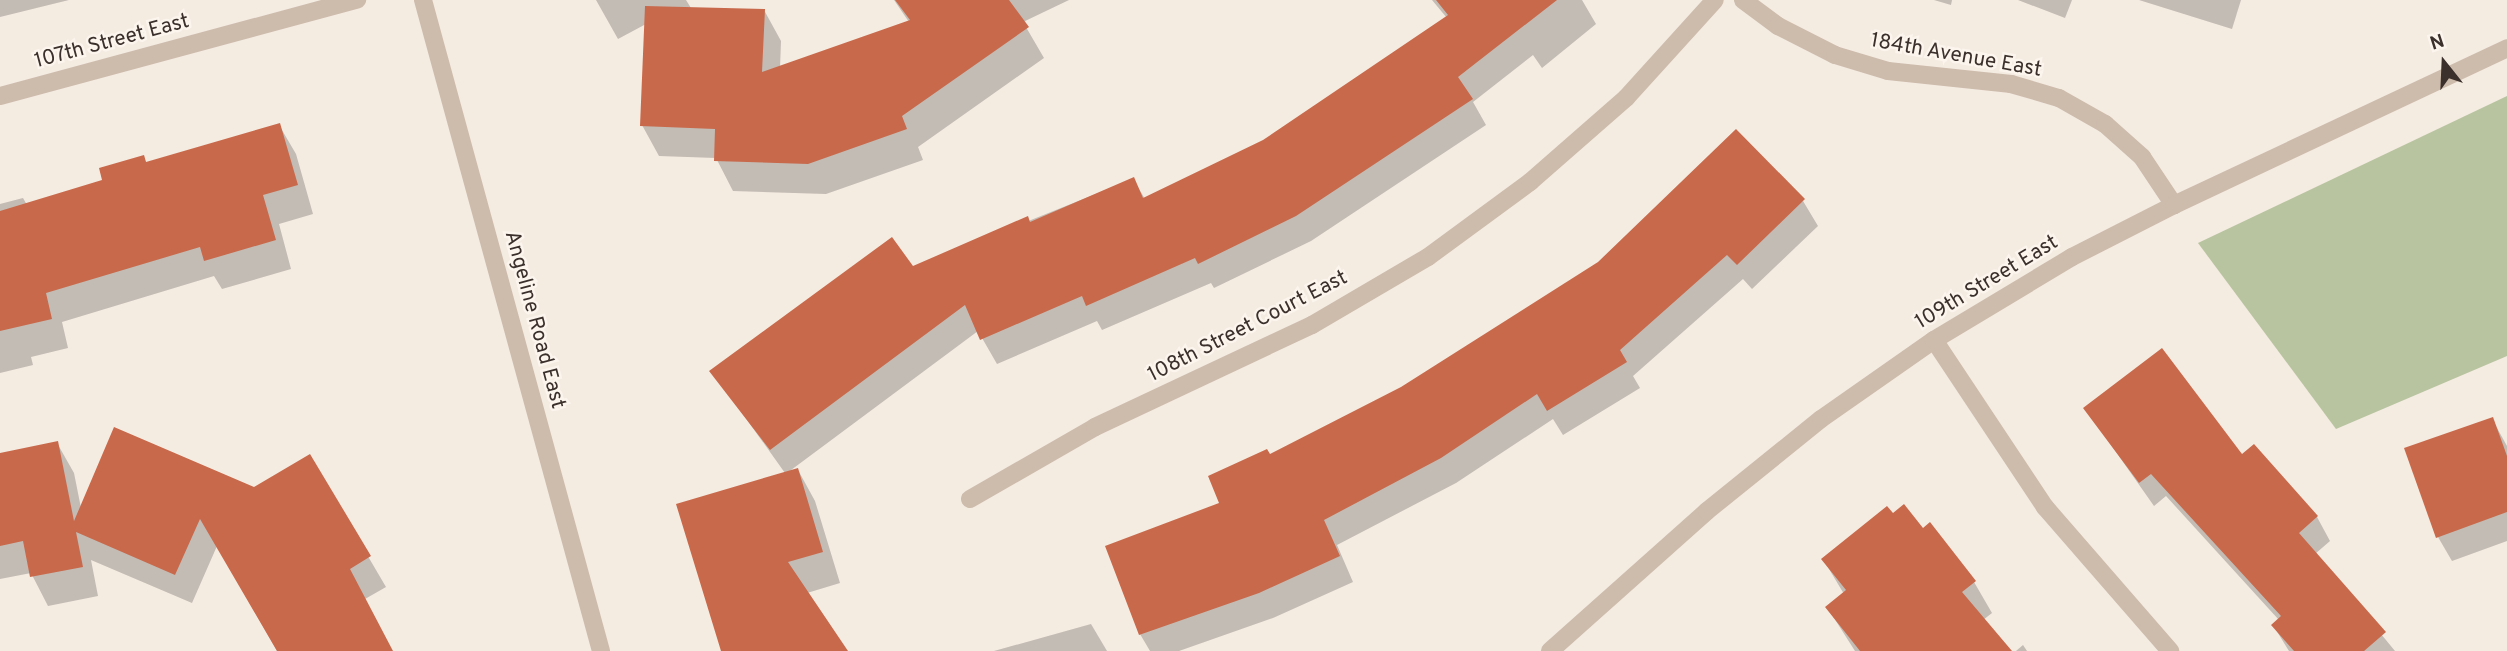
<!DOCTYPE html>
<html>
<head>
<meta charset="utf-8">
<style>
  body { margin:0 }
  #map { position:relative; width:2507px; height:651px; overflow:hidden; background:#f4ebe1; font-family:Overpass,sans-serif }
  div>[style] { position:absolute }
  .green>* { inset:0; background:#b8c4a0 }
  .shadow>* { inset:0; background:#0003 }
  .building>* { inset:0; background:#c8694b }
  .minor>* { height:18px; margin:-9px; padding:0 9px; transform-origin:9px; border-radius:9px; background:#cdbbac }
  .tertiary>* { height:18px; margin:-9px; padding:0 9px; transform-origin:9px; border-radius:9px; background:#cdbbac }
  span { translate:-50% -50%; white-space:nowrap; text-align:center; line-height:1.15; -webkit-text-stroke:5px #fbf5ee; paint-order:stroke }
  .street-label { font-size:21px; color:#3b302b }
  .north { position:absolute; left:2409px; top:28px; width:70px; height:70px; -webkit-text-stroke:5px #fbf5ee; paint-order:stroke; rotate:342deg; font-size:19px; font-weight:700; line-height:28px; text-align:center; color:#3b302b }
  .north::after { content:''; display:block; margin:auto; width:24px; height:32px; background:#3b302b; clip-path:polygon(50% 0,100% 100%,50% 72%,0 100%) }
</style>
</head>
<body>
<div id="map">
  <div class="green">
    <div style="clip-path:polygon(2507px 96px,2507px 356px,2336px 429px,2198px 243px)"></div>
  </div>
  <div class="shadow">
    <div style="clip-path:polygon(0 0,69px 0,0 17px)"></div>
    <div style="clip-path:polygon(596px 0,686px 0,691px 8px,764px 10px,781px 41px,780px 68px,909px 22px,894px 0,1069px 0,1023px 22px,1044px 58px,918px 147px,923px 160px,826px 194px,733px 191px,716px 158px,659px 156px,642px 125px,646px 24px,618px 39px)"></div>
    <div style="clip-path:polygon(1432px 0,1582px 0,1596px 24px,1542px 68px,1533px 55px,1473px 102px,1486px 125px,1311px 241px,1214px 288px,1211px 283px,1102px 330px,1097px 321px,997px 364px,978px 331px,787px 473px,798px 470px,815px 501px,840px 583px,807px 593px,846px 651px,725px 651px,785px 473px,712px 371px,912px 268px,1133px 179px,1145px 199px,1264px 141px,1447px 18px)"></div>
    <div style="clip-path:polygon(1934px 0,1952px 0,1951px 5px)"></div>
    <div style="clip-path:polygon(2018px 0,2072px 0,2065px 18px)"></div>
    <div style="clip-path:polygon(2139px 0,2241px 0,2232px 29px)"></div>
    <div style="clip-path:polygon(279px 125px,296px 154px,313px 214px,279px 224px,291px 269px,222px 289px,214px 276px,62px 322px,68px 348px,31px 357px,33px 365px,0 373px,0 204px,23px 198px,27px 205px,105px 181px,143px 157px,147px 164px)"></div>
    <div style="clip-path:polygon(1803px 201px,1818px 226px,1752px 289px,1743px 279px,1633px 376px,1640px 388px,1563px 435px,1553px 419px,1456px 483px,1337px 545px,1353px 582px,1273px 618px,1179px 651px,1150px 651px,1140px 634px,1222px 504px,1269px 456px)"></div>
    <div style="clip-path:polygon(2085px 408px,2242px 457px,2317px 517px,2330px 541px,2315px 554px,2395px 651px,2289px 651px,2273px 625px,2279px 620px,2166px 496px,2154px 506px)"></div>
    <div style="clip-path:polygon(2492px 419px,2507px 446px,2507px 541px,2452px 561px,2438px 537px,2406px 449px)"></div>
    <div style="clip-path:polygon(57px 443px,74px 473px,81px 508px,254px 489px,309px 456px,386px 587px,365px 599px,392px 651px,277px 651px,217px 546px,192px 603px,91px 560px,98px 596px,48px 606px,31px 573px,0 579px,0 455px)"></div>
    <div style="clip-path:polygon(1893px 515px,1923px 530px,1974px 582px,1992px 613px,1983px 620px,2010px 651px,1855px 651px,1827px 607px,1844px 594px,1823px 559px)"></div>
    <div style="clip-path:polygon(1091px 624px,1107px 651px,994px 651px)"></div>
    <div style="clip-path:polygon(2023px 645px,2027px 651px,2016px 651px)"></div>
  </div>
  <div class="building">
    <div style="clip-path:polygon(895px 0,1009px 0,1029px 27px,902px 116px,907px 129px,808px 164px,714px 161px,715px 129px,640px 126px,645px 6px,765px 9px,762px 72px,910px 20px)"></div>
    <div style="clip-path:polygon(1436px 0,1557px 0,1458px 77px,1473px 99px,1296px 216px,1198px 264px,1195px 258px,1086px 306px,1082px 296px,980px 340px,965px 305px,770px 450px,709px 371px,892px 237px,913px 266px,1028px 216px,1030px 222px,1134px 177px,1143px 198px,1263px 140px,1448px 15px)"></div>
    <div style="clip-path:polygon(280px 123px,298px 185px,263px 195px,276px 240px,204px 261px,200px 247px,46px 293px,52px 319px,0 331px,0 211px,102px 180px,99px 168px,144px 155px,146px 162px)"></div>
    <div style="clip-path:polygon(1736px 129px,1805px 199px,1737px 265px,1727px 255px,1620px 350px,1627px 362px,1547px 411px,1537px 394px,1441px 458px,1324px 520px,1340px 556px,1259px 593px,1139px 635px,1105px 546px,1219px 503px,1208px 476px,1267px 449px,1270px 454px,1401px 387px,1598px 262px)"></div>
    <div style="clip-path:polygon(2162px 348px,2242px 454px,2254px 444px,2318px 516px,2299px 533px,2386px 632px,2364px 651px,2294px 651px,2271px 625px,2281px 616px,2151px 474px,2139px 483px,2083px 408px)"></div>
    <div style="clip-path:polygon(2493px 417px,2507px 456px,2507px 512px,2436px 538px,2404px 448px)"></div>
    <div style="clip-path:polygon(114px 427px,254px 487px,310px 454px,371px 556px,350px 569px,393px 651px,277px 651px,200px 519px,175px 575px,76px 532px,83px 567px,30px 577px,23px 541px,0 546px,0 453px,58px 441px,74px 521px)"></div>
    <div style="clip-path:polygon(798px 468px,823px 552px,788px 562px,848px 651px,721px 651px,676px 504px)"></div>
    <div style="clip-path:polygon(1904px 504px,1923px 528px,1930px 522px,1976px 581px,1962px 592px,2012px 651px,1860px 651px,1825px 607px,1846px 590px,1821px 559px,1887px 506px,1893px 513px)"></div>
  </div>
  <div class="minor">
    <div style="left:1743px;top:0;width:44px;rotate:36.6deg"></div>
    <div style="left:1778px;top:26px;width:64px;rotate:27deg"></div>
    <div style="left:1835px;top:55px;width:55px;rotate:16.8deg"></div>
    <div style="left:1888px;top:71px;width:124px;rotate:6deg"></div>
    <div style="left:2011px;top:84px;width:50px;rotate:16.3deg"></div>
    <div style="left:2059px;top:98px;width:53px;rotate:29.5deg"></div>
    <div style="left:2105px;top:124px;width:50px;rotate:41.7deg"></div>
    <div style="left:2142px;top:157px;width:58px;rotate:56.3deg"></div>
    <div style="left:0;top:96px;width:370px;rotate:-15.1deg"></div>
    <div style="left:1934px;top:340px;width:201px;rotate:56.4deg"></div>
    <div style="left:2045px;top:507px;width:191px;rotate:49deg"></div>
    <div style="left:970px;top:499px;width:144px;rotate:-29.9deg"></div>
    <div style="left:1095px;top:427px;width:240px;rotate:-25.2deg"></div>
    <div style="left:1312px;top:325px;width:134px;rotate:-30.4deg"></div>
    <div style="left:1428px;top:257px;width:127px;rotate:-36.3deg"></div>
    <div style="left:1530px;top:182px;width:128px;rotate:-41.2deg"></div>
    <div style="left:1626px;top:98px;width:132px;rotate:-47.8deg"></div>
    <div style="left:1550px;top:651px;width:210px;rotate:-41.7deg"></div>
    <div style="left:1707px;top:511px;width:146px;rotate:-38.9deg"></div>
    <div style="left:1821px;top:419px;width:138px;rotate:-35deg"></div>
    <div style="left:1934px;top:340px;width:161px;rotate:-31deg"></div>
    <div style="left:2072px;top:257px;width:114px;rotate:-27deg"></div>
    <div style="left:2174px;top:205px;width:368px;rotate:-25.2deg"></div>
  </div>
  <div class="tertiary">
    <div style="left:423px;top:0;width:675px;rotate:74.71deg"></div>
  </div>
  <div class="street-label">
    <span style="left:112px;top:42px;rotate:-15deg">107th Street East</span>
    <span style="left:1956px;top:56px;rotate:10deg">184th Avenue East</span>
    <span style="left:1987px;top:283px;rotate:-31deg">109th Street East</span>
    <span style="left:534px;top:320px;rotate:75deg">Angeline Road East</span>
    <span style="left:1248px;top:327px;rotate:-27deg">108th Street Court East</span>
  </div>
  <div class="north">N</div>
</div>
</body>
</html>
